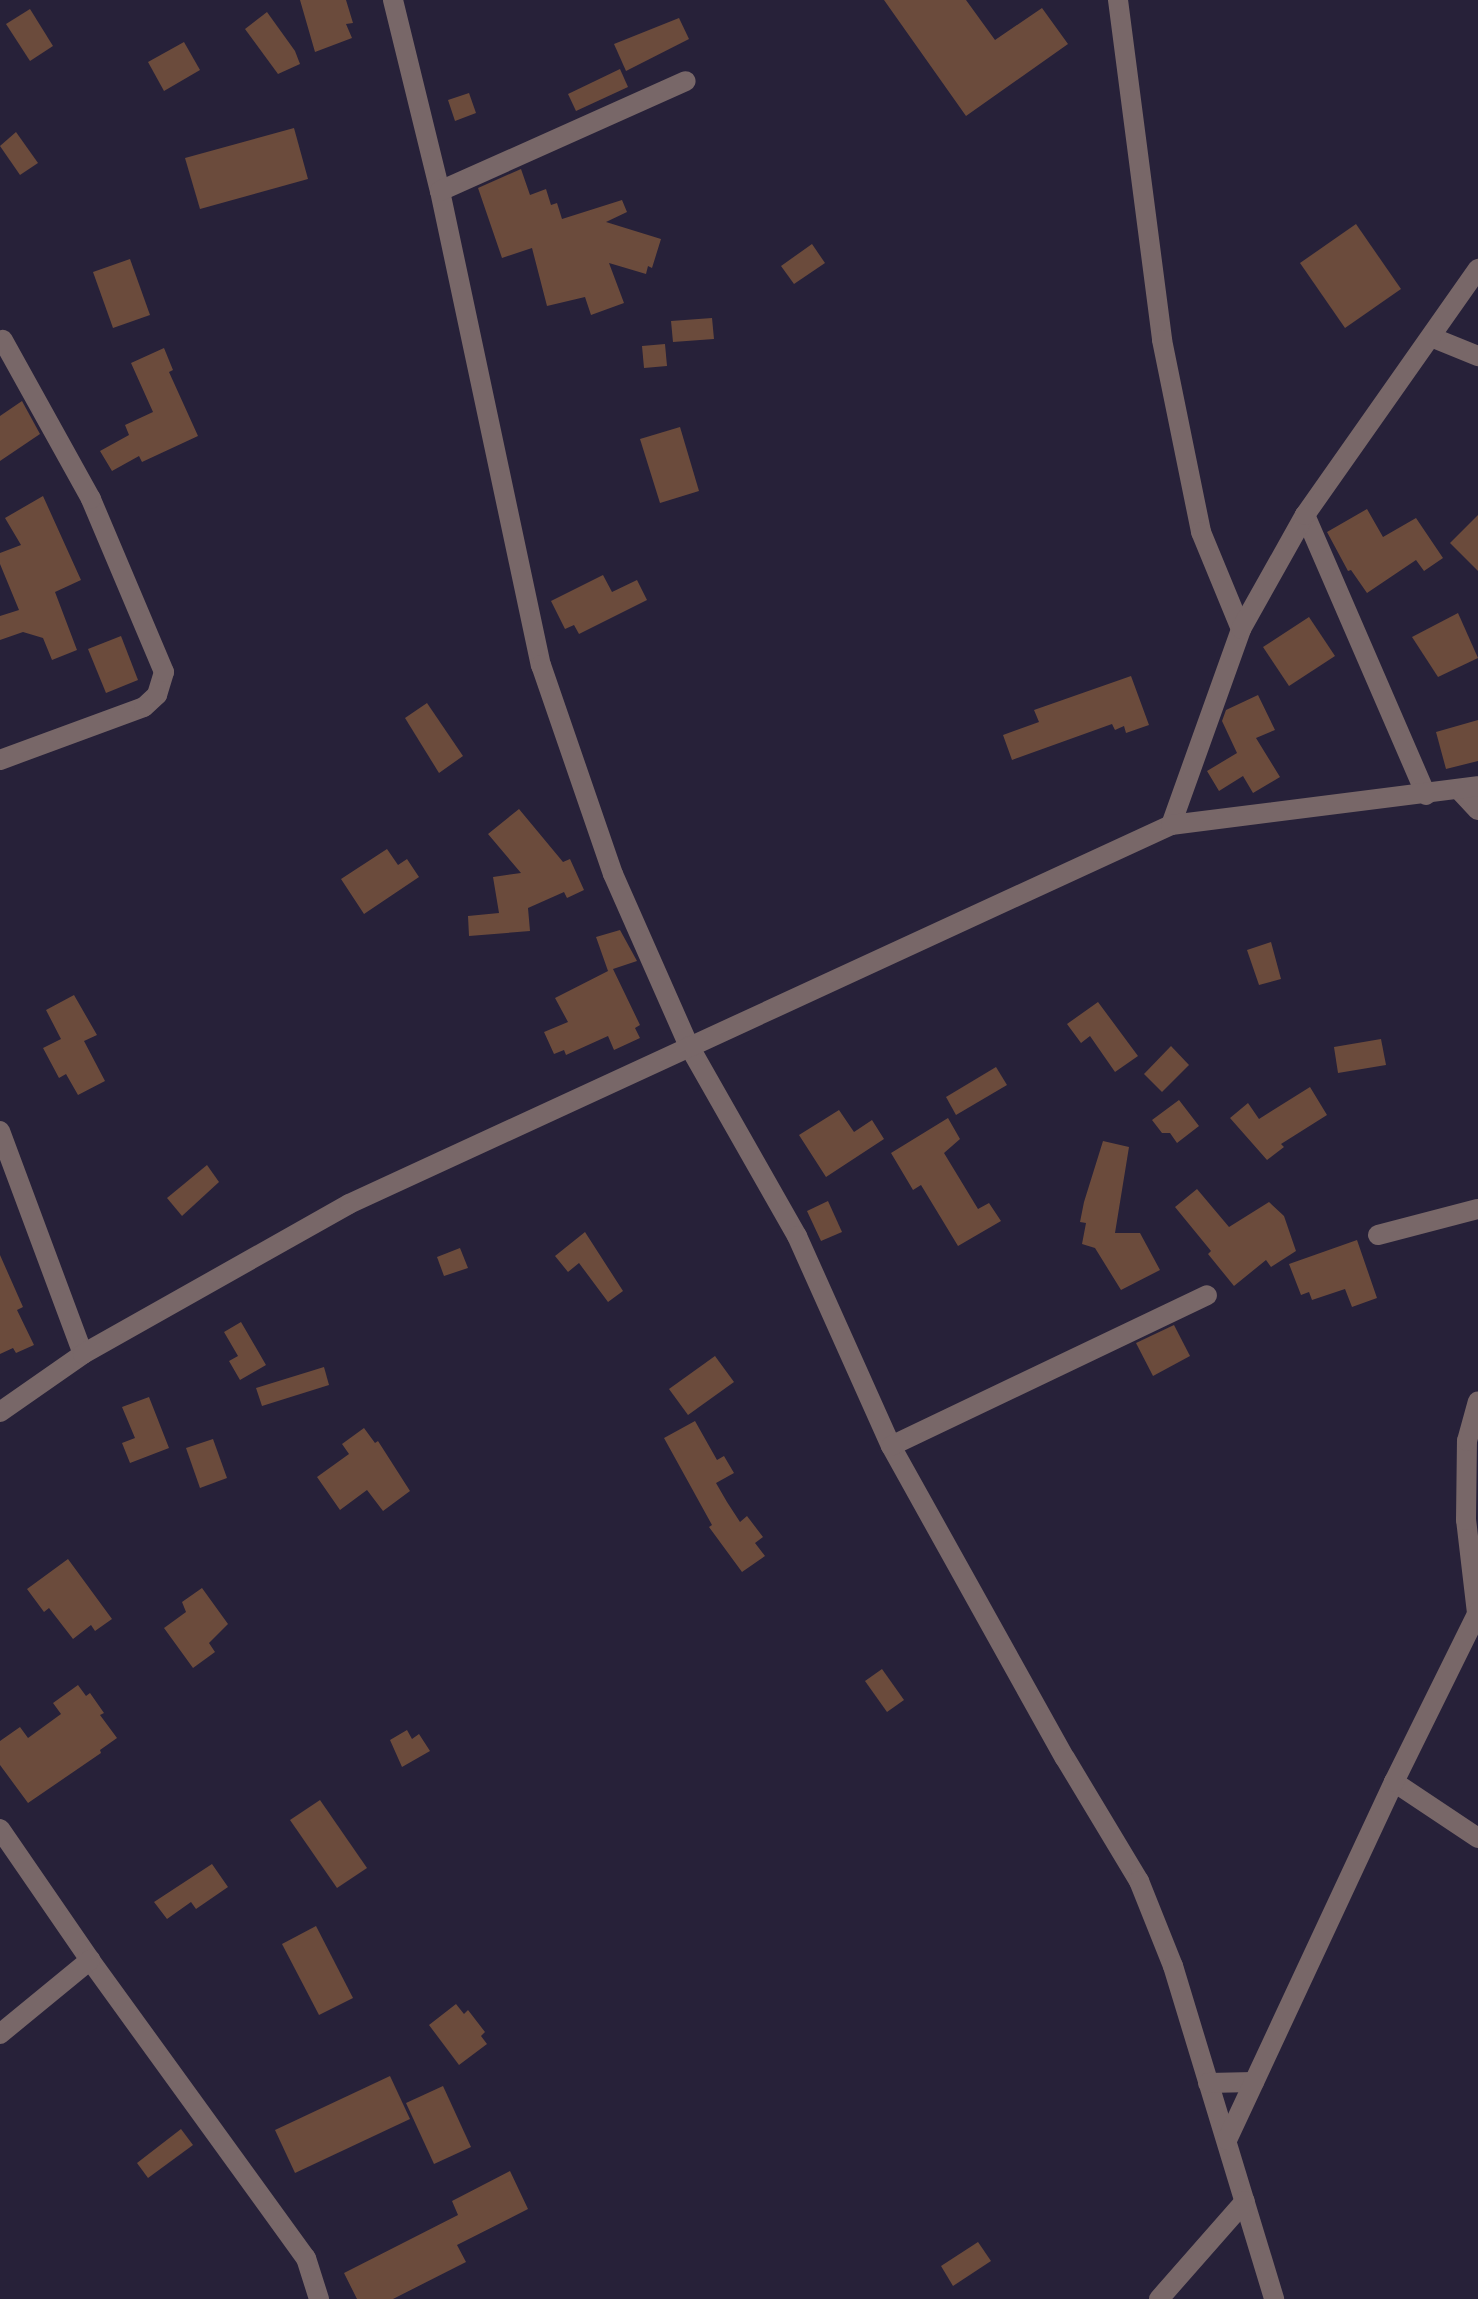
<!DOCTYPE html>
<html>
<head>
<meta charset="utf-8">
<style>
  body { margin:0 }
  #map { position:relative; width:1478px; height:2299px; overflow:hidden; background:#272139; font-family:Ubuntu,sans-serif }
  div>[style] { position:absolute }
  .building>* { inset:0; background:#6b4b3c }
  .minor>* { height:20px; margin:-10px; padding:0 10px; transform-origin:10px; border-radius:10px; background:#786768 }
  span { translate:-50% -50%; white-space:nowrap; text-align:center; line-height:1.15; -webkit-text-stroke:6px #272139; paint-order:stroke }
</style>
</head>
<body>
<div id="map">
  <div class="building">
    <div style="clip-path:polygon(300px 0,346px 0,353px 23px,346px 24px,352px 38px,315px 52px)"></div>
    <div style="clip-path:polygon(884px 0,966px 0,995px 40px,1042px 8px,1068px 44px,966px 116px)"></div>
    <div style="clip-path:polygon(30px 9px,53px 46px,30px 61px,6px 24px)"></div>
    <div style="clip-path:polygon(267px 12px,295px 51px,300px 64px,278px 74px,245px 29px)"></div>
    <div style="clip-path:polygon(679px 18px,689px 39px,626px 71px,614px 44px)"></div>
    <div style="clip-path:polygon(184px 42px,200px 70px,164px 91px,148px 62px)"></div>
    <div style="clip-path:polygon(620px 69px,628px 87px,576px 111px,568px 94px)"></div>
    <div style="clip-path:polygon(469px 93px,476px 113px,455px 121px,448px 100px)"></div>
    <div style="clip-path:polygon(294px 128px,308px 179px,200px 209px,185px 158px)"></div>
    <div style="clip-path:polygon(16px 132px,38px 163px,20px 175px,0 146px)"></div>
    <div style="clip-path:polygon(521px 169px,530px 195px,546px 189px,551px 205px,557px 203px,562px 219px,622px 200px,627px 212px,606px 222px,661px 239px,652px 268px,648px 266px,646px 274px,609px 263px,624px 303px,591px 315px,585px 297px,547px 306px,532px 248px,502px 258px,478px 188px)"></div>
    <div style="clip-path:polygon(1356px 224px,1401px 289px,1345px 328px,1300px 263px)"></div>
    <div style="clip-path:polygon(812px 244px,825px 263px,794px 284px,781px 266px)"></div>
    <div style="clip-path:polygon(130px 259px,150px 315px,113px 328px,93px 272px)"></div>
    <div style="clip-path:polygon(712px 318px,714px 339px,673px 342px,671px 321px)"></div>
    <div style="clip-path:polygon(665px 344px,667px 366px,644px 368px,642px 346px)"></div>
    <div style="clip-path:polygon(164px 348px,173px 370px,169px 372px,198px 436px,142px 462px,139px 456px,112px 471px,100px 451px,129px 435px,125px 425px,153px 412px,131px 363px)"></div>
    <div style="clip-path:polygon(22px 401px,40px 434px,0 461px,0 416px)"></div>
    <div style="clip-path:polygon(680px 427px,699px 491px,660px 503px,640px 439px)"></div>
    <div style="clip-path:polygon(43px 496px,81px 580px,55px 592px,77px 650px,52px 660px,43px 638px,23px 632px,0 640px,0 616px,19px 610px,0 564px,0 553px,21px 545px,5px 518px)"></div>
    <div style="clip-path:polygon(1367px 509px,1383px 537px,1416px 518px,1443px 558px,1424px 571px,1416px 560px,1367px 593px,1351px 570px,1348px 571px,1327px 532px)"></div>
    <div style="clip-path:polygon(1478px 515px,1478px 571px,1450px 543px)"></div>
    <div style="clip-path:polygon(603px 575px,612px 592px,637px 580px,647px 600px,579px 634px,574px 625px,565px 629px,551px 601px)"></div>
    <div style="clip-path:polygon(1458px 613px,1478px 658px,1438px 677px,1412px 637px)"></div>
    <div style="clip-path:polygon(1309px 617px,1335px 656px,1289px 686px,1263px 647px)"></div>
    <div style="clip-path:polygon(121px 636px,138px 680px,106px 693px,88px 649px)"></div>
    <div style="clip-path:polygon(1131px 676px,1149px 725px,1126px 733px,1124px 726px,1115px 730px,1112px 724px,1012px 760px,1003px 735px,1039px 722px,1034px 710px)"></div>
    <div style="clip-path:polygon(1258px 695px,1275px 730px,1256px 738px,1280px 777px,1253px 793px,1243px 776px,1219px 791px,1207px 771px,1237px 753px,1222px 721px,1226px 710px)"></div>
    <div style="clip-path:polygon(427px 703px,463px 756px,439px 773px,405px 718px)"></div>
    <div style="clip-path:polygon(1478px 720px,1478px 761px,1446px 769px,1436px 732px)"></div>
    <div style="clip-path:polygon(519px 809px,563px 862px,570px 859px,584px 890px,567px 898px,564px 892px,528px 908px,530px 931px,469px 936px,468px 916px,499px 913px,493px 877px,521px 873px,488px 834px)"></div>
    <div style="clip-path:polygon(387px 849px,398px 865px,407px 859px,419px 877px,364px 914px,341px 879px)"></div>
    <div style="clip-path:polygon(620px 930px,637px 961px,613px 969px,640px 1025px,635px 1028px,640px 1038px,614px 1050px,608px 1036px,566px 1055px,564px 1050px,554px 1054px,544px 1032px,568px 1022px,555px 998px,610px 970px,608px 971px,596px 937px)"></div>
    <div style="clip-path:polygon(1271px 942px,1281px 979px,1259px 985px,1247px 950px)"></div>
    <div style="clip-path:polygon(74px 995px,97px 1035px,84px 1041px,105px 1081px,78px 1095px,66px 1074px,59px 1078px,43px 1048px,61px 1039px,46px 1010px)"></div>
    <div style="clip-path:polygon(1098px 1002px,1138px 1056px,1115px 1072px,1090px 1036px,1081px 1043px,1067px 1024px)"></div>
    <div style="clip-path:polygon(1381px 1039px,1386px 1065px,1338px 1073px,1334px 1047px)"></div>
    <div style="clip-path:polygon(1171px 1046px,1189px 1065px,1162px 1092px,1144px 1074px)"></div>
    <div style="clip-path:polygon(996px 1067px,1007px 1085px,956px 1115px,946px 1097px)"></div>
    <div style="clip-path:polygon(1310px 1087px,1327px 1115px,1281px 1144px,1284px 1147px,1267px 1160px,1230px 1118px,1248px 1103px,1259px 1119px)"></div>
    <div style="clip-path:polygon(1179px 1100px,1199px 1126px,1177px 1143px,1170px 1133px,1162px 1133px,1152px 1120px)"></div>
    <div style="clip-path:polygon(839px 1110px,854px 1132px,872px 1120px,884px 1139px,826px 1177px,799px 1135px)"></div>
    <div style="clip-path:polygon(948px 1118px,960px 1139px,944px 1153px,978px 1209px,989px 1203px,1001px 1221px,958px 1246px,921px 1185px,913px 1190px,891px 1153px)"></div>
    <div style="clip-path:polygon(1103px 1141px,1129px 1147px,1115px 1233px,1140px 1233px,1160px 1270px,1121px 1290px,1095px 1248px,1082px 1244px,1086px 1223px,1080px 1222px,1084px 1202px)"></div>
    <div style="clip-path:polygon(207px 1165px,219px 1182px,182px 1216px,167px 1198px)"></div>
    <div style="clip-path:polygon(1197px 1189px,1229px 1227px,1269px 1202px,1284px 1216px,1296px 1251px,1271px 1267px,1266px 1260px,1234px 1286px,1208px 1254px,1211px 1251px,1175px 1207px)"></div>
    <div style="clip-path:polygon(828px 1201px,842px 1232px,821px 1241px,807px 1211px)"></div>
    <div style="clip-path:polygon(585px 1232px,623px 1291px,608px 1302px,579px 1263px,568px 1272px,555px 1256px)"></div>
    <div style="clip-path:polygon(1357px 1240px,1377px 1298px,1352px 1307px,1345px 1289px,1312px 1300px,1309px 1292px,1301px 1295px,1289px 1264px)"></div>
    <div style="clip-path:polygon(460px 1248px,468px 1268px,444px 1276px,437px 1257px)"></div>
    <div style="clip-path:polygon(0 1255px,23px 1307px,17px 1310px,34px 1345px,16px 1353px,13px 1348px,0 1354px)"></div>
    <div style="clip-path:polygon(241px 1322px,266px 1365px,240px 1380px,229px 1361px,238px 1356px,224px 1332px)"></div>
    <div style="clip-path:polygon(1174px 1325px,1190px 1356px,1153px 1376px,1136px 1343px)"></div>
    <div style="clip-path:polygon(715px 1356px,734px 1382px,688px 1415px,669px 1389px)"></div>
    <div style="clip-path:polygon(324px 1367px,329px 1385px,262px 1406px,256px 1388px)"></div>
    <div style="clip-path:polygon(149px 1397px,169px 1448px,130px 1463px,122px 1443px,135px 1438px,122px 1407px)"></div>
    <div style="clip-path:polygon(695px 1421px,717px 1460px,724px 1456px,734px 1473px,716px 1483px,727px 1502px,740px 1522px,747px 1516px,763px 1537px,755px 1543px,765px 1556px,742px 1572px,709px 1527px,712px 1525px,664px 1438px)"></div>
    <div style="clip-path:polygon(364px 1428px,375px 1443px,378px 1441px,410px 1491px,383px 1511px,367px 1490px,340px 1510px,317px 1477px,349px 1454px,342px 1444px)"></div>
    <div style="clip-path:polygon(213px 1439px,227px 1478px,200px 1488px,186px 1448px)"></div>
    <div style="clip-path:polygon(68px 1559px,112px 1619px,95px 1631px,91px 1625px,73px 1639px,49px 1608px,44px 1612px,27px 1589px)"></div>
    <div style="clip-path:polygon(202px 1588px,228px 1624px,209px 1643px,215px 1652px,193px 1668px,164px 1628px,186px 1612px,182px 1602px)"></div>
    <div style="clip-path:polygon(882px 1669px,904px 1700px,887px 1712px,865px 1681px)"></div>
    <div style="clip-path:polygon(78px 1685px,86px 1696px,90px 1693px,104px 1713px,100px 1715px,117px 1738px,100px 1750px,101px 1753px,28px 1803px,0 1765px,0 1741px,20px 1727px,28px 1738px,61px 1714px,53px 1703px)"></div>
    <div style="clip-path:polygon(407px 1730px,412px 1739px,419px 1734px,430px 1751px,402px 1767px,390px 1740px)"></div>
    <div style="clip-path:polygon(320px 1800px,367px 1868px,337px 1888px,290px 1820px)"></div>
    <div style="clip-path:polygon(212px 1864px,228px 1887px,196px 1909px,191px 1902px,167px 1919px,154px 1902px)"></div>
    <div style="clip-path:polygon(316px 1926px,353px 1998px,319px 2015px,282px 1944px)"></div>
    <div style="clip-path:polygon(456px 2004px,464px 2014px,468px 2010px,485px 2032px,481px 2036px,487px 2044px,459px 2065px,429px 2025px)"></div>
    <div style="clip-path:polygon(390px 2076px,410px 2119px,295px 2173px,275px 2130px)"></div>
    <div style="clip-path:polygon(443px 2086px,471px 2147px,434px 2164px,406px 2103px)"></div>
    <div style="clip-path:polygon(181px 2129px,193px 2145px,148px 2178px,137px 2163px)"></div>
    <div style="clip-path:polygon(510px 2171px,528px 2209px,457px 2245px,466px 2262px,393px 2299px,357px 2299px,344px 2273px,458px 2215px,452px 2201px)"></div>
    <div style="clip-path:polygon(978px 2242px,991px 2261px,953px 2286px,941px 2266px)"></div>
  </div>
  <div class="minor">
    <div style="left:393px;top:0;width:197px;rotate:76.2deg"></div>
    <div style="left:440px;top:191px;width:485px;rotate:78deg"></div>
    <div style="left:541px;top:665px;width:221px;rotate:71deg"></div>
    <div style="left:613px;top:874px;width:188px;rotate:66.2deg"></div>
    <div style="left:689px;top:1046px;width:219px;rotate:60.4deg"></div>
    <div style="left:797px;top:1236px;width:230px;rotate:65.9deg"></div>
    <div style="left:891px;top:1446px;width:357px;rotate:60.9deg"></div>
    <div style="left:1065px;top:1758px;width:144px;rotate:59deg"></div>
    <div style="left:1139px;top:1881px;width:92px;rotate:68.2deg"></div>
    <div style="left:1173px;top:1966px;width:348px;rotate:73.1deg"></div>
    <div style="left:1118px;top:0;width:343px;rotate:82.6deg"></div>
    <div style="left:1162px;top:340px;width:196px;rotate:78.5deg"></div>
    <div style="left:1201px;top:532px;width:105px;rotate:67.6deg"></div>
    <div style="left:440px;top:191px;width:269px;rotate:-24.1deg"></div>
    <div style="left:1431px;top:337px;width:51px;rotate:22deg"></div>
    <div style="left:1305px;top:515px;width:305px;rotate:66.6deg"></div>
    <div style="left:0;top:760px;width:153px;rotate:-20.2deg"></div>
    <div style="left:144px;top:707px;width:18px;rotate:-43deg"></div>
    <div style="left:157px;top:695px;width:24px;rotate:-73deg"></div>
    <div style="left:164px;top:672px;width:188px;rotate:-112.9deg"></div>
    <div style="left:91px;top:499px;width:182px;rotate:-119deg"></div>
    <div style="left:1460px;top:791px;width:26px;rotate:47deg"></div>
    <div style="left:1171px;top:825px;width:208px;rotate:-70.3deg"></div>
    <div style="left:1241px;top:629px;width:131px;rotate:-60.7deg"></div>
    <div style="left:1305px;top:515px;width:301px;rotate:-54.9deg"></div>
    <div style="left:0;top:1131px;width:238px;rotate:69.6deg"></div>
    <div style="left:1378px;top:1235px;width:103px;rotate:-14.6deg"></div>
    <div style="left:0;top:1412px;width:101px;rotate:-34.9deg"></div>
    <div style="left:83px;top:1354px;width:305px;rotate:-29.4deg"></div>
    <div style="left:349px;top:1204px;width:905px;rotate:-24.75deg"></div>
    <div style="left:1171px;top:825px;width:309px;rotate:-7.2deg"></div>
    <div style="left:891px;top:1446px;width:350px;rotate:-25.5deg"></div>
    <div style="left:1477px;top:1613px;width:94px;rotate:-96.7deg"></div>
    <div style="left:1466px;top:1520px;width:79px;rotate:-89.3deg"></div>
    <div style="left:1467px;top:1441px;width:41px;rotate:-74.6deg"></div>
    <div style="left:1394px;top:1782px;width:101px;rotate:33.7deg"></div>
    <div style="left:0;top:1829px;width:159px;rotate:55.5deg"></div>
    <div style="left:90px;top:1960px;width:368px;rotate:54.1deg"></div>
    <div style="left:306px;top:2258px;width:43px;rotate:72.4deg"></div>
    <div style="left:0;top:2034px;width:117px;rotate:-39.4deg"></div>
    <div style="left:1208px;top:2083px;width:46px;rotate:-1.2deg"></div>
    <div style="left:1227px;top:2140px;width:395px;rotate:-65deg"></div>
    <div style="left:1394px;top:1782px;width:190px;rotate:-63.7deg"></div>
    <div style="left:1159px;top:2299px;width:130px;rotate:-48.7deg"></div>
  </div>
</div>
</body>
</html>
